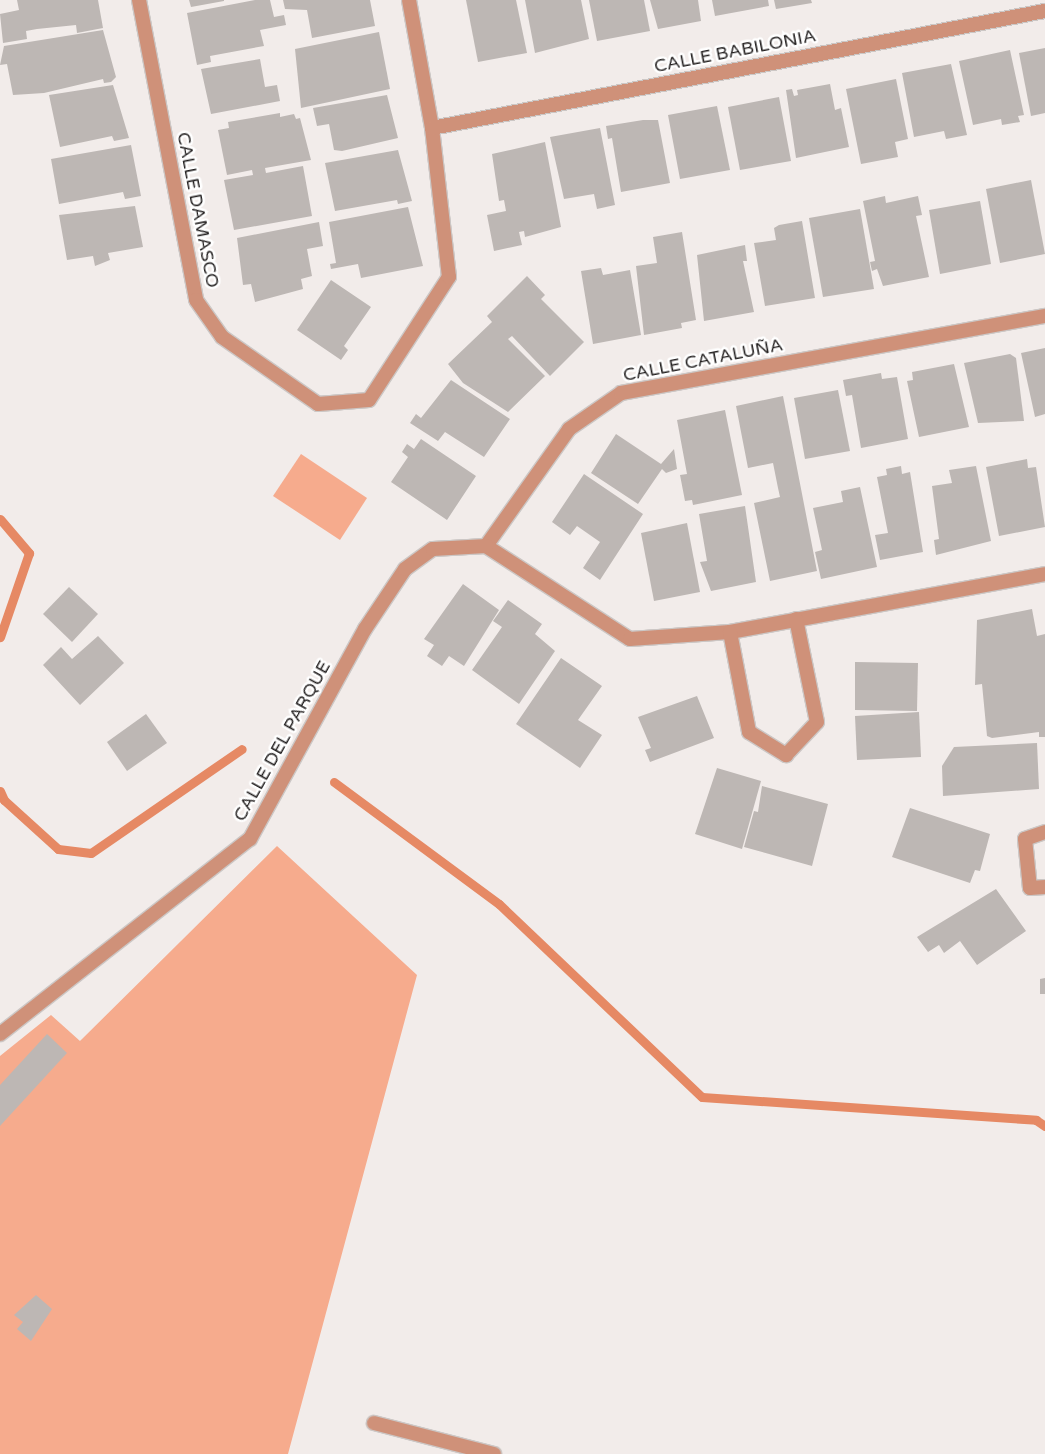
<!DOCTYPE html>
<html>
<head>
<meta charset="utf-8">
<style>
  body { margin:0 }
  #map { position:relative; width:1045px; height:1454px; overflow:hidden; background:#f2ecea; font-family:"Varela Round",sans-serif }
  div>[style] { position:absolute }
  .green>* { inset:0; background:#f6ab8d }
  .stream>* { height:9px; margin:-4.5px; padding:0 4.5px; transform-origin:4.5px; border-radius:4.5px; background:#e68964 }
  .building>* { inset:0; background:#bdb7b4 }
  .roads { filter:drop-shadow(1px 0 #ccc7c5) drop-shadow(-1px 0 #ccc7c5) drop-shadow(0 1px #ccc7c5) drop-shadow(0 -1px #ccc7c5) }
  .minor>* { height:14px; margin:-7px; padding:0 7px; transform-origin:7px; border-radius:7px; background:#cf9179 }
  span { translate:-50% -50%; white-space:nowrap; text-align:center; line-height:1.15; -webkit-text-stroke:5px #fff; paint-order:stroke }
  .street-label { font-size:18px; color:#211e1e }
</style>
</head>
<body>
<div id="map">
  <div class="green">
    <div style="clip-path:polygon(301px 454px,367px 498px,340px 540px,273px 496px)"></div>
    <div style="clip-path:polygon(277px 846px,417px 975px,288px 1454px,0 1454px,0 1056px,51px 1015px,80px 1041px)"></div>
  </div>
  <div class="stream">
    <div style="left:0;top:519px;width:45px;rotate:49.5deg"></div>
    <div style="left:29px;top:553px;width:89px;rotate:109deg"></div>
    <div style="left:334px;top:782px;width:205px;rotate:36.5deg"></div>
    <div style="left:499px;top:904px;width:280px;rotate:43.6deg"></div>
    <div style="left:702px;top:1097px;width:335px;rotate:3.9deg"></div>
    <div style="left:1036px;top:1120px;width:11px;rotate:34deg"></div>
    <div style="left:0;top:791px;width:10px;rotate:66deg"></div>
    <div style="left:4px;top:800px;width:73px;rotate:42.2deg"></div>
    <div style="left:58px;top:849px;width:33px;rotate:7deg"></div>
    <div style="left:91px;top:853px;width:183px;rotate:-34.6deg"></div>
  </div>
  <div class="building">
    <div style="clip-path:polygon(17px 0,98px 0,103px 28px,77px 33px,76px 25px,37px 29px,26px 31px,27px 39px,3px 43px,0 14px,19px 10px)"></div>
    <div style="clip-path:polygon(189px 0,224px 0,224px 1px,191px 7px)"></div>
    <div style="clip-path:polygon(255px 0,270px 0,274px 17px,284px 15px,286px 25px,260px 30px,264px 46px,210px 56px,211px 62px,197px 65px,187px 13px)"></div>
    <div style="clip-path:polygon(283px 0,370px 0,375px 26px,312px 38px,307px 10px,285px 9px)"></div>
    <div style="clip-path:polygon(466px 0,516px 0,527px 53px,478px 62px)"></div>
    <div style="clip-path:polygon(525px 0,581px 0,589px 39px,535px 53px)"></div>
    <div style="clip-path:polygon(589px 0,644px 0,650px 31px,597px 41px)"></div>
    <div style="clip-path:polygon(650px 0,698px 0,701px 21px,658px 29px)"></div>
    <div style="clip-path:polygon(712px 0,768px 0,769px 6px,715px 16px)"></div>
    <div style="clip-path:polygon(774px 0,811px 0,812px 3px,776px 9px)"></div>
    <div style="clip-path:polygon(103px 30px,116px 77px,111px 82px,104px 83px,103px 79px,44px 93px,13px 95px,7px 64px,0 65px,4px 46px)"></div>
    <div style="clip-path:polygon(379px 32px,390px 89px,301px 108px,295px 49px)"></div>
    <div style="clip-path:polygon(1045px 48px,1045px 113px,1031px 116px,1019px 53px)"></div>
    <div style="clip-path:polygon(1010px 50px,1024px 115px,1018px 116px,1020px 122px,1002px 125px,1001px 119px,973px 125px,959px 61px)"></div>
    <div style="clip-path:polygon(260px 59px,265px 87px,277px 85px,280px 101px,211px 114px,201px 69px)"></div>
    <div style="clip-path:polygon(951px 64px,967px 135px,946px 139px,944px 131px,914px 137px,902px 73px)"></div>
    <div style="clip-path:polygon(896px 79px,908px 139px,895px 142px,898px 157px,861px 164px,846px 89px)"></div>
    <div style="clip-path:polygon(830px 84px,835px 110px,841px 108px,849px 147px,796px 158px,786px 90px,792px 89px,794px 96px,798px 95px,797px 90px)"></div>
    <div style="clip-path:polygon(113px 85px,129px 138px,114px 141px,112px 136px,60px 147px,49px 95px)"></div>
    <div style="clip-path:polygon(387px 95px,398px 138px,342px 151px,334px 150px,329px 124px,317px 126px,313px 108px)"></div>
    <div style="clip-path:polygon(779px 97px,791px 161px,740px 170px,728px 107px)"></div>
    <div style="clip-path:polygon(717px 106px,730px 170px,680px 179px,668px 115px)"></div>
    <div style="clip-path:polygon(280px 113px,280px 117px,294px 114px,296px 119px,300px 118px,311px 160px,265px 168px,266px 173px,303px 166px,312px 216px,234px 230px,224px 180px,253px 175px,252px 170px,227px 175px,218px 130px,229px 128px,228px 122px)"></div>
    <div style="clip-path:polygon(643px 120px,658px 120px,670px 183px,621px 192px,612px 138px,608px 139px,606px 126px)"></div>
    <div style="clip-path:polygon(600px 128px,615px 205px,597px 209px,594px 194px,564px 199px,550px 137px)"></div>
    <div style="clip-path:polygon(545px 142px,561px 227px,525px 237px,524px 231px,519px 232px,522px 245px,494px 251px,487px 215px,506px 211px,504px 200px,499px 201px,492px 154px)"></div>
    <div style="clip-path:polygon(131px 145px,141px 196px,125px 199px,123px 192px,59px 204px,51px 159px)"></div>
    <div style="clip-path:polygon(398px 150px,412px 201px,398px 204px,397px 200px,335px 211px,325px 163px)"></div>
    <div style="clip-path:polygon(1031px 180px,1045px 254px,1000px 263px,986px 189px)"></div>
    <div style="clip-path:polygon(885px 196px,886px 203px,918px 196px,922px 215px,916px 216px,929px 277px,883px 286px,877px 269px,872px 271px,870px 262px,875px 261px,863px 201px)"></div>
    <div style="clip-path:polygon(980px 201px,991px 264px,940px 274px,929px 210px)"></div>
    <div style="clip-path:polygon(135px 206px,143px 247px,108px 253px,110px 260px,95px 266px,93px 256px,67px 260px,59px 215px)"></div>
    <div style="clip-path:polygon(408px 207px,423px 266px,361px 278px,358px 264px,331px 269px,330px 264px,336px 263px,329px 222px)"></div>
    <div style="clip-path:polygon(860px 209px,874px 289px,823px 297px,809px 218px)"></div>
    <div style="clip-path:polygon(802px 221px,815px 298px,765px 306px,754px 243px,776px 240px,774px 228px,779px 225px)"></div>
    <div style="clip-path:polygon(319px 222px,323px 246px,307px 249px,312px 276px,301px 279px,303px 289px,255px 302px,251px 284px,243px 285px,237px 238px)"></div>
    <div style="clip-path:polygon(682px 232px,696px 320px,681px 323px,682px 328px,644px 335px,636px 266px,657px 263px,653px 237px)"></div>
    <div style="clip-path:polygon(745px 245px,747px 261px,743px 261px,754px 312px,704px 321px,697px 255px)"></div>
    <div style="clip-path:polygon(601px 268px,603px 275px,630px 270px,641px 335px,593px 344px,581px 271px)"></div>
    <div style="clip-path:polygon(527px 276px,545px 295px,541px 299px,584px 342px,550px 376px,512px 336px,508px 339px,545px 376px,508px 412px,463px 383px,448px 364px,492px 322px,487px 316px)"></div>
    <div style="clip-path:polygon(331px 280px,371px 307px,344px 346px,348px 350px,341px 360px,297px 330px)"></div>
    <div style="clip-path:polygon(1045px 348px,1045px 414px,1035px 417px,1021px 353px)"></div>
    <div style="clip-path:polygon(1010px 354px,1016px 358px,1024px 421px,978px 423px,964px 363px)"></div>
    <div style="clip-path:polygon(954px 364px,969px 427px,919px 437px,907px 381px,913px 380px,912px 372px)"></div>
    <div style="clip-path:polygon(881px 373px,882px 379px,897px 377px,908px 439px,861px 448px,852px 395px,846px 396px,843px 380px)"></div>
    <div style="clip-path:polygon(451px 380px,510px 419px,484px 457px,445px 432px,438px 441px,410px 423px,416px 414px,421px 418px)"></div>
    <div style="clip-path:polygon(838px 390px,850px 451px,805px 459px,794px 398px)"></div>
    <div style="clip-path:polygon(783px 396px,817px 571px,770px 581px,754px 503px,780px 497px,778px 488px,773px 463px,748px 468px,736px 406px)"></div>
    <div style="clip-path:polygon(725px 410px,742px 495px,693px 505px,692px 500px,685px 501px,680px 475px,687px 474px,677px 420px)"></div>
    <div style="clip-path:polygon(616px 434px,661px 464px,674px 449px,677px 469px,666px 473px,662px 469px,638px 504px,591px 473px)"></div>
    <div style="clip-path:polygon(421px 439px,476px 476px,447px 520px,391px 482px,408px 457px,402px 452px,407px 444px,414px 449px)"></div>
    <div style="clip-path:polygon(1027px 459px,1028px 468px,1036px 467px,1045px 527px,999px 536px,986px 467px)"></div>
    <div style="clip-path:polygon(901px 466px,902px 474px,910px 472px,923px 552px,880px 560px,875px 535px,888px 533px,877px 477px,887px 475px,886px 469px)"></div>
    <div style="clip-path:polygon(976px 466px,991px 541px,936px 555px,934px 540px,939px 539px,932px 486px,952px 483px,949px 470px)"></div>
    <div style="clip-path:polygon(584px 474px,643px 514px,600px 580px,583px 568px,600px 542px,577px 526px,570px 535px,552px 522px)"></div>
    <div style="clip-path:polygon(860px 487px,877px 567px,821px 579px,815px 552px,822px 550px,813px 508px,843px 502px,841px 491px)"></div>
    <div style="clip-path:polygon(745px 506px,756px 582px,711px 591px,700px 562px,707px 561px,699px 514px)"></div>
    <div style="clip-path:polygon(687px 523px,700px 592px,654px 601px,641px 533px)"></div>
    <div style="clip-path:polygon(463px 584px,499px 610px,464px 666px,449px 656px,442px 666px,427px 656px,434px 645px,424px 639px)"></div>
    <div style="clip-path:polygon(69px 587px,98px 614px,72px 642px,43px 614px)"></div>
    <div style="clip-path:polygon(508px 600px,542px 624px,535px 634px,555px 651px,519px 704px,472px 670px,502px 627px,493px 621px)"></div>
    <div style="clip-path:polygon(1032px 609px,1037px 636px,1045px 634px,1045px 737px,1039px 737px,1039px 732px,992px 738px,987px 736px,982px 684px,975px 685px,977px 620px)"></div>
    <div style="clip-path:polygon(98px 636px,124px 663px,80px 705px,43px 665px,61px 647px,72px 659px)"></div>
    <div style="clip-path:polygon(561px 658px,602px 686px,578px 720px,602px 735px,580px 768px,516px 724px)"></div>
    <div style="clip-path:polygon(855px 662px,918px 663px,917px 711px,855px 710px)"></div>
    <div style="clip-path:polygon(697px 696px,714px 738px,650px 762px,645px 750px,651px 748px,638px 717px)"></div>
    <div style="clip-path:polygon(919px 712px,921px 757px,857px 760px,855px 716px)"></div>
    <div style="clip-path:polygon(146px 714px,167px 743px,127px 771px,107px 742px)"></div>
    <div style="clip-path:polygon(1037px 743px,1039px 789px,943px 796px,942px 766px,954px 747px)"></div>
    <div style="clip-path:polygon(717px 768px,761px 781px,742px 849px,695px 834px)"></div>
    <div style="clip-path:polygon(762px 786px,828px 804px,812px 866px,744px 847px,754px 811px,758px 812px)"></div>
    <div style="clip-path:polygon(910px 808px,990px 834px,980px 871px,975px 870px,970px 883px,892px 857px)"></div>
    <div style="clip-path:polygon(996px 889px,1026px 931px,977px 965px,960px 941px,944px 953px,939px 945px,928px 952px,917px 937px)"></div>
    <div style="clip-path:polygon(1045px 978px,1045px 994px,1040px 994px,1040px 979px)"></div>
    <div style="clip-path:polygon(47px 1034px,67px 1053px,0 1126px,0 1085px)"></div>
    <div style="clip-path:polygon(36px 1295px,52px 1309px,31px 1341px,17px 1329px,23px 1322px,14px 1315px)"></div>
  </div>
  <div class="roads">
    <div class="minor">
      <div style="left:139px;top:0;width:305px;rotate:79.2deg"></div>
      <div style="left:196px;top:300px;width:45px;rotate:54.9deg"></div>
      <div style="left:222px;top:337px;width:117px;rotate:34.9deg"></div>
      <div style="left:318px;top:404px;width:51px;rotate:-4.5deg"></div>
      <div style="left:369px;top:400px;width:147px;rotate:-57deg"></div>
      <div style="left:449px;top:277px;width:150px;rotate:-96.5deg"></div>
      <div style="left:432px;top:128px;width:130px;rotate:-100.2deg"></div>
      <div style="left:432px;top:128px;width:624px;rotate:-10.81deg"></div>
      <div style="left:486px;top:546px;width:143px;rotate:-54.6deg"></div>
      <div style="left:569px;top:429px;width:63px;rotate:-34.7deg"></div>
      <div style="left:621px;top:393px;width:431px;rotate:-10.3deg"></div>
      <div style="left:486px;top:546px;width:171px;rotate:32.9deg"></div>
      <div style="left:630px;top:639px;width:100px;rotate:-4deg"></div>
      <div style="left:730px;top:632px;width:320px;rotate:-10.4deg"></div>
      <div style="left:730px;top:632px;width:102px;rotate:79.2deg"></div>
      <div style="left:749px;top:732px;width:44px;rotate:31.9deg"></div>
      <div style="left:786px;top:755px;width:45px;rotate:-46.8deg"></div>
      <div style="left:817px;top:722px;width:105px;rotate:-101.5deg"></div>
      <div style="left:1045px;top:832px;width:21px;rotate:161deg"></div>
      <div style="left:1025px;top:839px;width:49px;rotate:84.2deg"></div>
      <div style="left:1030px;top:888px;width:15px;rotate:-4deg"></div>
      <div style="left:0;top:1034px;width:317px;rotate:-38deg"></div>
      <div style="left:250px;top:839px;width:239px;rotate:-61.3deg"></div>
      <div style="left:365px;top:629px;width:72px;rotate:-56.3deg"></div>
      <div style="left:405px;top:569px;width:34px;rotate:-36deg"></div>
      <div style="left:433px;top:549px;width:53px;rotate:-3.2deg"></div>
      <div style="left:374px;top:1423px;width:124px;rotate:14.5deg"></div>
    </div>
  </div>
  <div class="street-label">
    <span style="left:735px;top:51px;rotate:-11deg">CALLE BABILONIA</span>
    <span style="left:198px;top:210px;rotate:79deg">CALLE DAMASCO</span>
    <span style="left:703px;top:360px;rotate:-11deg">CALLE CATALUÑA</span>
    <span style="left:282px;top:741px;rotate:-61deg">CALLE DEL PARQUE</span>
  </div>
</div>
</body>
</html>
